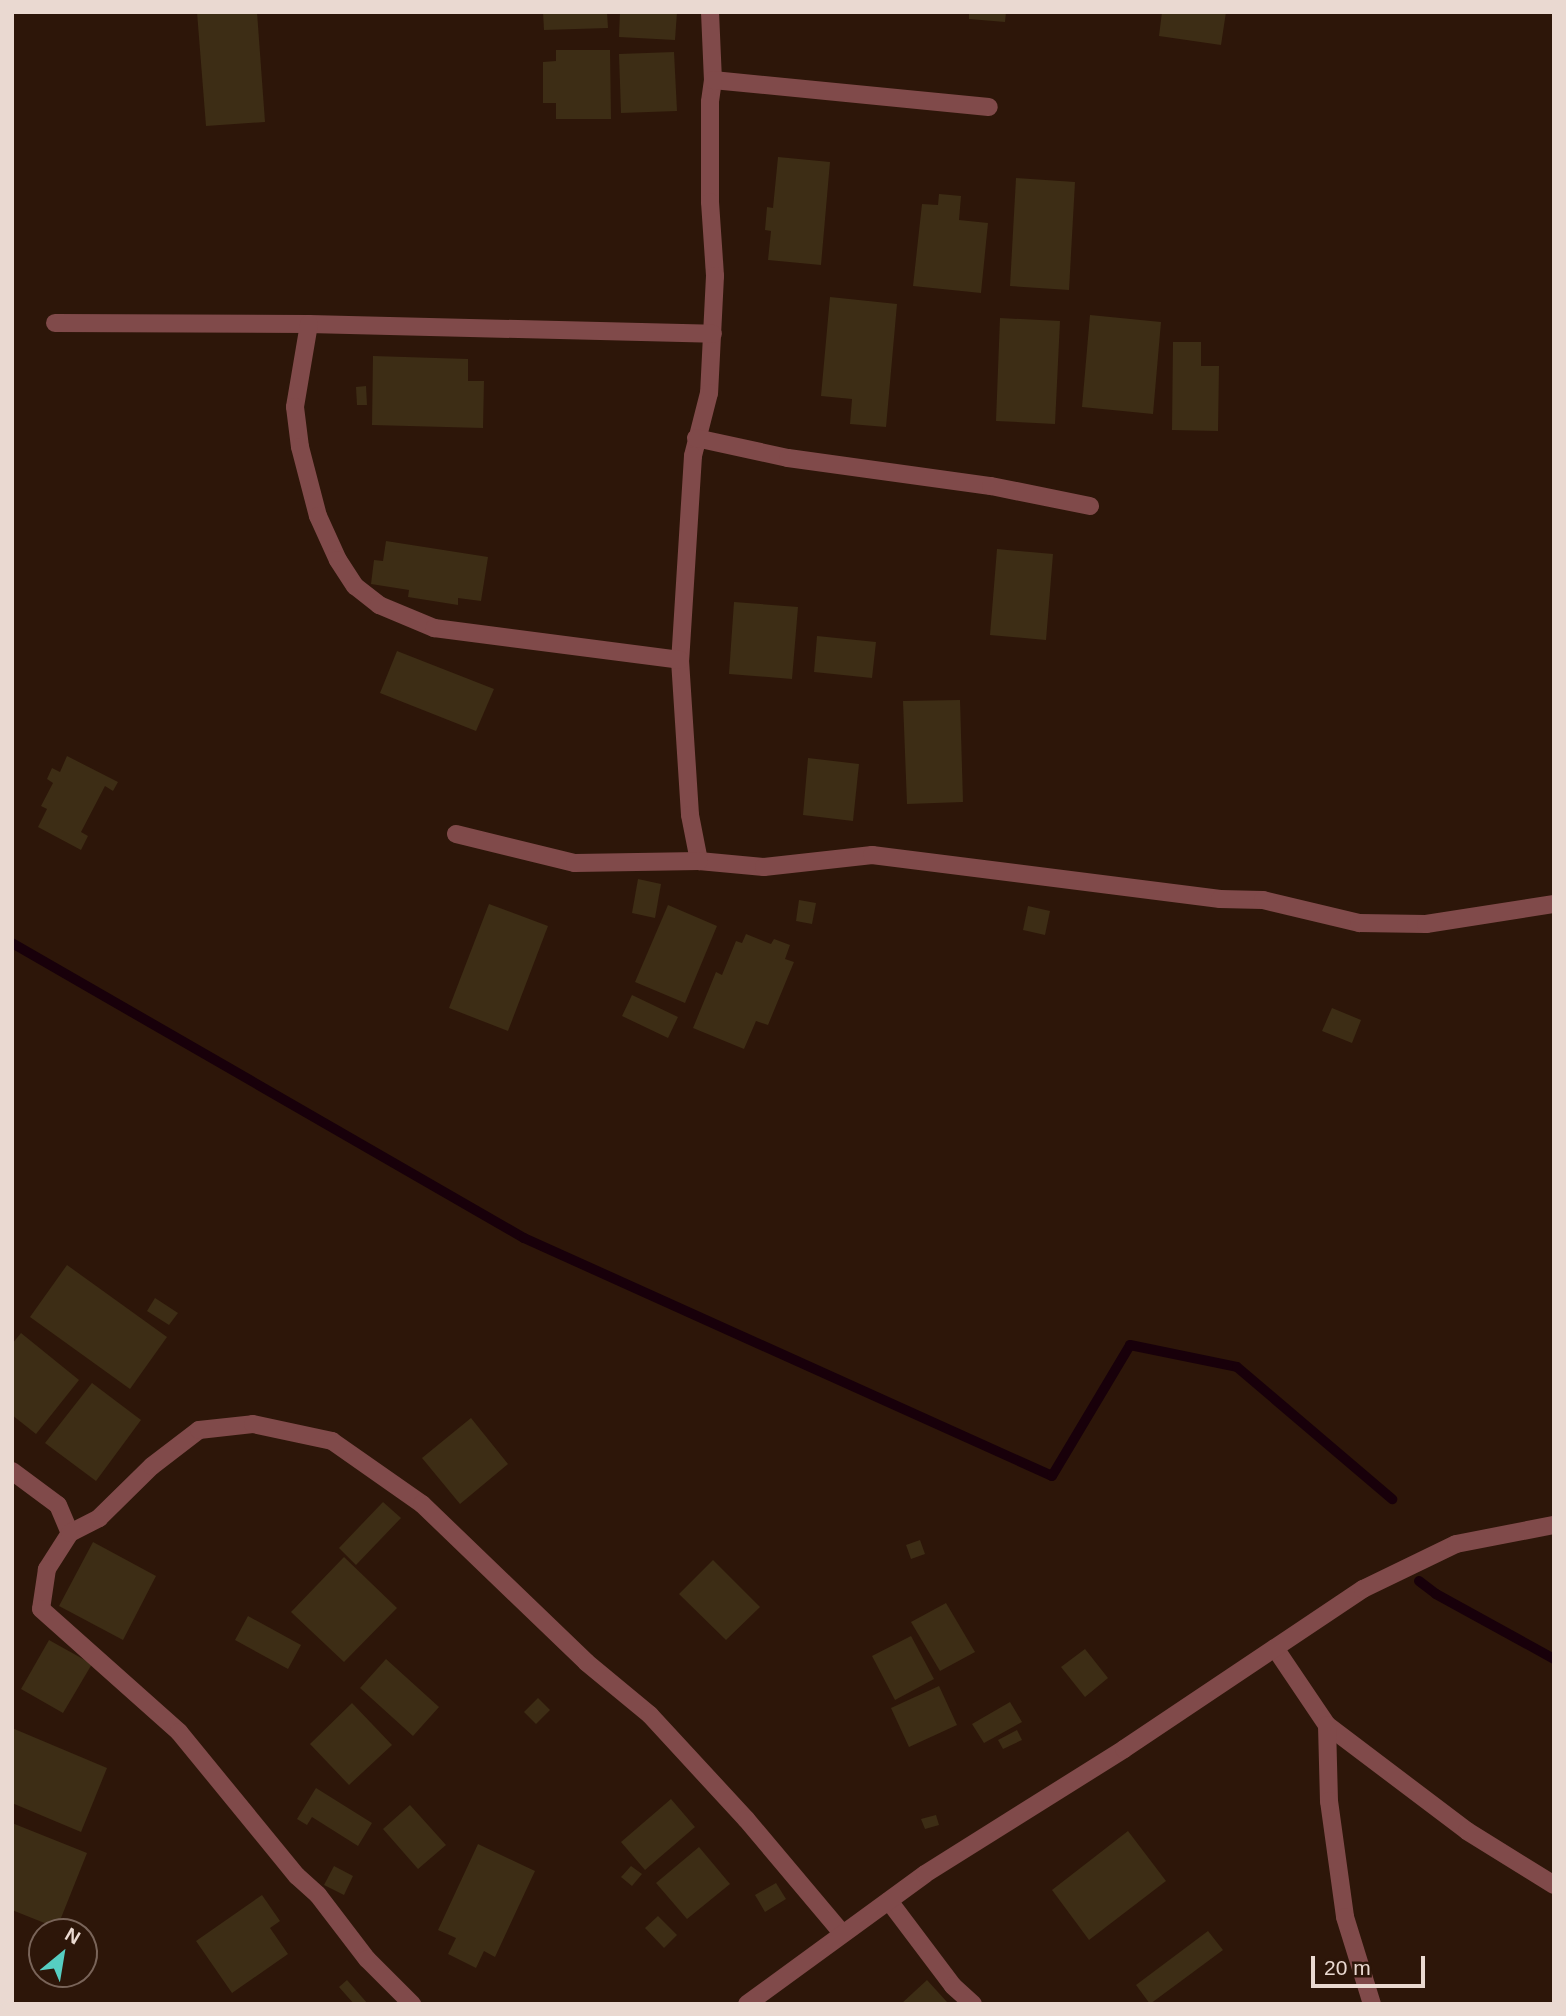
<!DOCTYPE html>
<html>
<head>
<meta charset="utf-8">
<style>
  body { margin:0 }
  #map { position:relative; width:1566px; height:2016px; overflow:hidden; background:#2d1609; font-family:Helvetica,sans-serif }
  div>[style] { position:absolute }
  .stream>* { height:10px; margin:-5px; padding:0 5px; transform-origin:5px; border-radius:5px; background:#18000a }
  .building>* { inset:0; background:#3d2d15 }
  .street>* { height:18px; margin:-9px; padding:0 9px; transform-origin:9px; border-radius:9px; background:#804a4a }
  span { translate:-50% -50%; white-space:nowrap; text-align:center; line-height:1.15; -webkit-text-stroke:5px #2d1609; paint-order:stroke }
  .frame { position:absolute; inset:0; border:14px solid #ead9d1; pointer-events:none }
  .north { position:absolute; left:28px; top:1918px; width:70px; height:70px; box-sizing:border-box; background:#2d1609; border:2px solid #796459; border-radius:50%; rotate:30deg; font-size:19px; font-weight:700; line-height:28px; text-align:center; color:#ead9d1 }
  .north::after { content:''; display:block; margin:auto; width:24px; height:32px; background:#56cec2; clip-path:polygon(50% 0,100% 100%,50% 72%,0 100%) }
  .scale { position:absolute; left:1311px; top:1956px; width:114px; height:32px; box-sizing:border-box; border:4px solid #ead9d1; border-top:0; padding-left:9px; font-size:21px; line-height:24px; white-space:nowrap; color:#ead9d1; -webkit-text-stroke:5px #2d1609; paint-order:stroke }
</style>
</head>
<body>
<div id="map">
  <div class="stream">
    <div style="left:12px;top:943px;width:591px;rotate:29.95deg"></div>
    <div style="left:524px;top:1238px;width:579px;rotate:24.26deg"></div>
    <div style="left:1052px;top:1476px;width:152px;rotate:-59.2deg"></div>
    <div style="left:1130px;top:1345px;width:109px;rotate:11.6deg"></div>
    <div style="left:1237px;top:1367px;width:204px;rotate:40.4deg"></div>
    <div style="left:1419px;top:1581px;width:21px;rotate:37deg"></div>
    <div style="left:1436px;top:1594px;width:135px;rotate:28.8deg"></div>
  </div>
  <div class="building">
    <div style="clip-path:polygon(197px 12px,257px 12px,265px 122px,206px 126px)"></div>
    <div style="clip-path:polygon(543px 12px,607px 12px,608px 28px,544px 30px)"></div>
    <div style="clip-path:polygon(620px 12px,677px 12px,675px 40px,619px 37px)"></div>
    <div style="clip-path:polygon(969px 12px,1006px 12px,1005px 22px,969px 19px)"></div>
    <div style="clip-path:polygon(1162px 12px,1226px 12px,1221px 45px,1159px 36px)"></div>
    <div style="clip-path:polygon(556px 50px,610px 50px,611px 119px,556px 119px,556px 103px,543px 103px,543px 62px,556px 61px)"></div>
    <div style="clip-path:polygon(674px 52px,677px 111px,621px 113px,619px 54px)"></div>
    <div style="clip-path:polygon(778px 157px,830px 162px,821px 265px,768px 260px,771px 231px,765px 230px,767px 207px,773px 208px)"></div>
    <div style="clip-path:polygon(1016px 178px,1075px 182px,1069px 290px,1010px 286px)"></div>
    <div style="clip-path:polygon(939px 194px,961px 196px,959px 220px,988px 223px,981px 293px,913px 286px,922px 204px,938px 205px)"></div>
    <div style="clip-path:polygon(830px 297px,897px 304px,886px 427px,850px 424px,852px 399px,821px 396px)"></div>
    <div style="clip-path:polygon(1090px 315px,1161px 322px,1153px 414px,1082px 407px)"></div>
    <div style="clip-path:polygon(1000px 318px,1060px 321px,1055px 424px,996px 421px)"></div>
    <div style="clip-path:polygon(1173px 342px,1201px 342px,1201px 366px,1219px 366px,1218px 431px,1172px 430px)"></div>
    <div style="clip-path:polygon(373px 356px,468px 359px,468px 381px,484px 381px,483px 428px,372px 425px)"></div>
    <div style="clip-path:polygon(366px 386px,367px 405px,357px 405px,356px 387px)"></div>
    <div style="clip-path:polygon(386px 541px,488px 557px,481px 601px,458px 598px,458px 605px,408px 597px,409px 590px,371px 584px,374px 560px,383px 561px)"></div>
    <div style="clip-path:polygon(997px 549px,1053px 554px,1046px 640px,990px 635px)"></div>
    <div style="clip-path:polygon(734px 602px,798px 607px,792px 679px,729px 674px)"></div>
    <div style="clip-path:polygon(817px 636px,876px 642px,872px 678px,814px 672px)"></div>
    <div style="clip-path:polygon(397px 651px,494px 689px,476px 731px,380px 693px)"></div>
    <div style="clip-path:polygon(960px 700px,963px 802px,907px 804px,903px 701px)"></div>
    <div style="clip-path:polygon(67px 756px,118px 782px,113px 791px,105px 786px,81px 832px,88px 836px,81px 850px,38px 827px,47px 809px,41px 806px,53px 783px,47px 779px,52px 768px,60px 772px)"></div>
    <div style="clip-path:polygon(808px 758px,859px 764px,853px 821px,803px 815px)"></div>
    <div style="clip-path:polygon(638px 879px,661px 884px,655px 918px,632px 913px)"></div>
    <div style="clip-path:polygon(799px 900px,816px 903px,812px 924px,796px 921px)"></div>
    <div style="clip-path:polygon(489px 904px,548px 926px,508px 1031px,449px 1008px)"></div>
    <div style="clip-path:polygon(668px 905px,717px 926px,685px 1003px,635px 982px)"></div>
    <div style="clip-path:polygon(1028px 906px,1050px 911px,1045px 935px,1023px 930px)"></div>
    <div style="clip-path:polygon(746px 934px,771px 944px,774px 939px,790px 945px,785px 959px,794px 962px,768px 1025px,756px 1021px,744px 1049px,693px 1028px,716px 972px,722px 975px,736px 941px,742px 943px)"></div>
    <div style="clip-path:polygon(632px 995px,678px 1017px,668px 1038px,622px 1016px)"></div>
    <div style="clip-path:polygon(1332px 1008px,1361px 1020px,1352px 1043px,1322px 1031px)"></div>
    <div style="clip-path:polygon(67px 1265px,167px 1337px,130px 1389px,30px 1317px)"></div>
    <div style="clip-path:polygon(155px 1298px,178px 1313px,169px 1325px,147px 1311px)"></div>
    <div style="clip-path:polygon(21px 1333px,79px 1380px,36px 1434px,12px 1415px,12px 1344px)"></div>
    <div style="clip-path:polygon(92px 1383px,141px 1420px,96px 1481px,45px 1443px)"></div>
    <div style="clip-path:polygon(471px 1418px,508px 1464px,460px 1504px,422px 1458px)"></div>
    <div style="clip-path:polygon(383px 1502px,401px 1518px,356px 1565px,339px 1548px)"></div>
    <div style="clip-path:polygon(920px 1540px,925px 1554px,911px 1559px,906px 1545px)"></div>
    <div style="clip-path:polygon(93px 1542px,156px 1576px,123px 1640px,59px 1606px)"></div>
    <div style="clip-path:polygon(344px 1557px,397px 1608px,344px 1662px,291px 1612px)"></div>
    <div style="clip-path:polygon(713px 1560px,760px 1607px,726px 1640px,679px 1594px)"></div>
    <div style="clip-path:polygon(946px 1603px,975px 1652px,940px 1671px,911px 1622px)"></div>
    <div style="clip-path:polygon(248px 1616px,301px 1645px,288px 1669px,235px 1640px)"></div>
    <div style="clip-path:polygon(911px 1636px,934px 1679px,895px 1700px,872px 1656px)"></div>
    <div style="clip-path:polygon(49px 1640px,92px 1664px,63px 1713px,21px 1689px)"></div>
    <div style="clip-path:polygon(1085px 1649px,1108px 1678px,1085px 1697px,1061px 1667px)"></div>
    <div style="clip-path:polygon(386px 1659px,439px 1707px,413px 1736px,360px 1688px)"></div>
    <div style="clip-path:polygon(939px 1686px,957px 1725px,909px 1747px,891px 1708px)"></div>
    <div style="clip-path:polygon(538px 1698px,550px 1710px,536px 1724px,524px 1712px)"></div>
    <div style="clip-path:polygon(1010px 1702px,1022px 1722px,984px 1743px,972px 1724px)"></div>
    <div style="clip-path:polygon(352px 1703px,392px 1745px,349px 1785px,310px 1744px)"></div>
    <div style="clip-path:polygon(12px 1728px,107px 1768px,81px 1832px,12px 1803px)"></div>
    <div style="clip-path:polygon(1017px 1730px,1022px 1740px,1003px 1749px,998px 1740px)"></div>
    <div style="clip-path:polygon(316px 1788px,372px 1823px,358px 1846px,312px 1817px,307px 1825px,297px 1819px)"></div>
    <div style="clip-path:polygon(671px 1799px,695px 1827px,645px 1870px,621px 1842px)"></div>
    <div style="clip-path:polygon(410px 1805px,446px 1845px,418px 1869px,383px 1829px)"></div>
    <div style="clip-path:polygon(936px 1815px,939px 1825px,925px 1829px,921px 1819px)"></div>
    <div style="clip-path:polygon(12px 1823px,87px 1853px,57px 1928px,12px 1910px)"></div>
    <div style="clip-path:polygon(1128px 1831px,1166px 1881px,1089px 1940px,1052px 1890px)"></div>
    <div style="clip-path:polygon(478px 1844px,535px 1871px,495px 1957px,484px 1951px,476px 1968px,448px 1954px,456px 1938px,438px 1930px)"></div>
    <div style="clip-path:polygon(699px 1847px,730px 1884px,687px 1919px,656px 1883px)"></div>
    <div style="clip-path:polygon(334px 1866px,353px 1876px,344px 1895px,324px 1885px)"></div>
    <div style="clip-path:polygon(631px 1866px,642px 1874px,632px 1886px,621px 1877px)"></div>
    <div style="clip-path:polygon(776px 1883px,786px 1899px,765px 1912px,755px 1895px)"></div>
    <div style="clip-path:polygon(262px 1895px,280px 1921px,270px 1928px,288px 1954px,232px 1993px,196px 1941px)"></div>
    <div style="clip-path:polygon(658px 1916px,677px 1935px,664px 1948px,645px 1928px)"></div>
    <div style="clip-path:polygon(1208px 1931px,1223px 1950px,1150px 2004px,1136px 1985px)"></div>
    <div style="clip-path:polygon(347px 1980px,368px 2004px,354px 2004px,339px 1987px)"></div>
    <div style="clip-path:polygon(927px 1980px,947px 2002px,901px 2004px)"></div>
  </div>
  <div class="street">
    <div style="left:710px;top:12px;width:68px;rotate:87.5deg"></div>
    <div style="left:713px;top:80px;width:22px;rotate:98deg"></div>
    <div style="left:710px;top:102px;width:100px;rotate:90deg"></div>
    <div style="left:710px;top:202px;width:74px;rotate:86.1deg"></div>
    <div style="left:715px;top:276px;width:117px;rotate:92.9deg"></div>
    <div style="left:709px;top:393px;width:65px;rotate:104.3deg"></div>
    <div style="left:693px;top:456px;width:204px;rotate:93.6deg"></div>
    <div style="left:680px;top:660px;width:155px;rotate:86.3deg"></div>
    <div style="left:690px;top:815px;width:47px;rotate:78.9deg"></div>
    <div style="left:699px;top:861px;width:65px;rotate:5.3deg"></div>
    <div style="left:764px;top:867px;width:109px;rotate:-6.3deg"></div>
    <div style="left:872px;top:855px;width:351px;rotate:7.2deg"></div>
    <div style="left:1220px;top:899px;width:43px;rotate:1.3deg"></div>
    <div style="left:1263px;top:900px;width:99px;rotate:13.5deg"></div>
    <div style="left:1359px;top:923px;width:67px;rotate:0.9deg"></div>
    <div style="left:1426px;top:924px;width:130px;rotate:-8.9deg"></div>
    <div style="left:713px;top:80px;width:277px;rotate:5.6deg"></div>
    <div style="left:55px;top:323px;width:254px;rotate:0.2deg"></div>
    <div style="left:309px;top:324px;width:404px;rotate:1.4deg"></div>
    <div style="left:309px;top:324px;width:84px;rotate:99.6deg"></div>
    <div style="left:295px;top:407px;width:40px;rotate:82.9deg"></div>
    <div style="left:300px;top:447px;width:71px;rotate:75.4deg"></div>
    <div style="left:318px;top:516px;width:48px;rotate:65.6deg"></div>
    <div style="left:338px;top:560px;width:31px;rotate:57deg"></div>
    <div style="left:355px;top:586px;width:31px;rotate:38deg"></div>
    <div style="left:379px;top:605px;width:60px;rotate:22.7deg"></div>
    <div style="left:434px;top:628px;width:248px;rotate:7.4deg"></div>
    <div style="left:696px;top:438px;width:94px;rotate:12.3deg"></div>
    <div style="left:788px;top:458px;width:205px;rotate:7.9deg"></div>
    <div style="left:991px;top:486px;width:101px;rotate:11.4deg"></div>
    <div style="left:456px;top:834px;width:122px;rotate:13.7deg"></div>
    <div style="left:575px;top:863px;width:124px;rotate:-0.9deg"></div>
    <div style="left:12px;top:1471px;width:57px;rotate:36.5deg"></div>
    <div style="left:58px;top:1505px;width:30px;rotate:67deg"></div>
    <div style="left:70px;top:1533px;width:43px;rotate:122.6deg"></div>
    <div style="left:47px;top:1569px;width:40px;rotate:98.5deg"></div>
    <div style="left:41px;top:1609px;width:185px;rotate:41.7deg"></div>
    <div style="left:179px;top:1732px;width:186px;rotate:50.7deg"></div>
    <div style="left:297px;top:1876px;width:28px;rotate:42deg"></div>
    <div style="left:318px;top:1895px;width:81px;rotate:52.6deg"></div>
    <div style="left:367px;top:1959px;width:64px;rotate:45deg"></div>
    <div style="left:70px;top:1533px;width:33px;rotate:-27deg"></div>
    <div style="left:99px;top:1518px;width:74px;rotate:-44.5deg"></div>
    <div style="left:152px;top:1466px;width:59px;rotate:-37.5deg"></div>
    <div style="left:199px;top:1430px;width:54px;rotate:-6.3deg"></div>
    <div style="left:253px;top:1424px;width:81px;rotate:12.1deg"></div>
    <div style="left:332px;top:1441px;width:110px;rotate:35deg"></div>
    <div style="left:422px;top:1504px;width:228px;rotate:43.9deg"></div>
    <div style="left:586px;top:1662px;width:83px;rotate:39.6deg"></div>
    <div style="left:650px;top:1715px;width:142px;rotate:47.3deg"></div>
    <div style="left:746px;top:1819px;width:150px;rotate:49.9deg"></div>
    <div style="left:1275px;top:1648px;width:93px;rotate:56deg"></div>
    <div style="left:1327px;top:1725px;width:176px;rotate:37.1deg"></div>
    <div style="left:1467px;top:1831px;width:102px;rotate:31.8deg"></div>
    <div style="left:1327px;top:1725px;width:76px;rotate:88.5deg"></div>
    <div style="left:1329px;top:1801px;width:117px;rotate:82.1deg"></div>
    <div style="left:1345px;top:1917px;width:91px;rotate:72.8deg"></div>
    <div style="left:889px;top:1901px;width:106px;rotate:53deg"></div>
    <div style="left:953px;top:1986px;width:27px;rotate:42deg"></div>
    <div style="left:747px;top:2004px;width:220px;rotate:-36.1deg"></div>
    <div style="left:925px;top:1874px;width:235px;rotate:-32.1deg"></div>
    <div style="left:1124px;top:1749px;width:288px;rotate:-33.8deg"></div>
    <div style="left:1363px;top:1589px;width:103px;rotate:-25.8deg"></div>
    <div style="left:1456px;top:1544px;width:100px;rotate:-11deg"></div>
  </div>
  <div class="frame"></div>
  <div class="north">N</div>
  <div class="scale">20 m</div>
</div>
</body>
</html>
